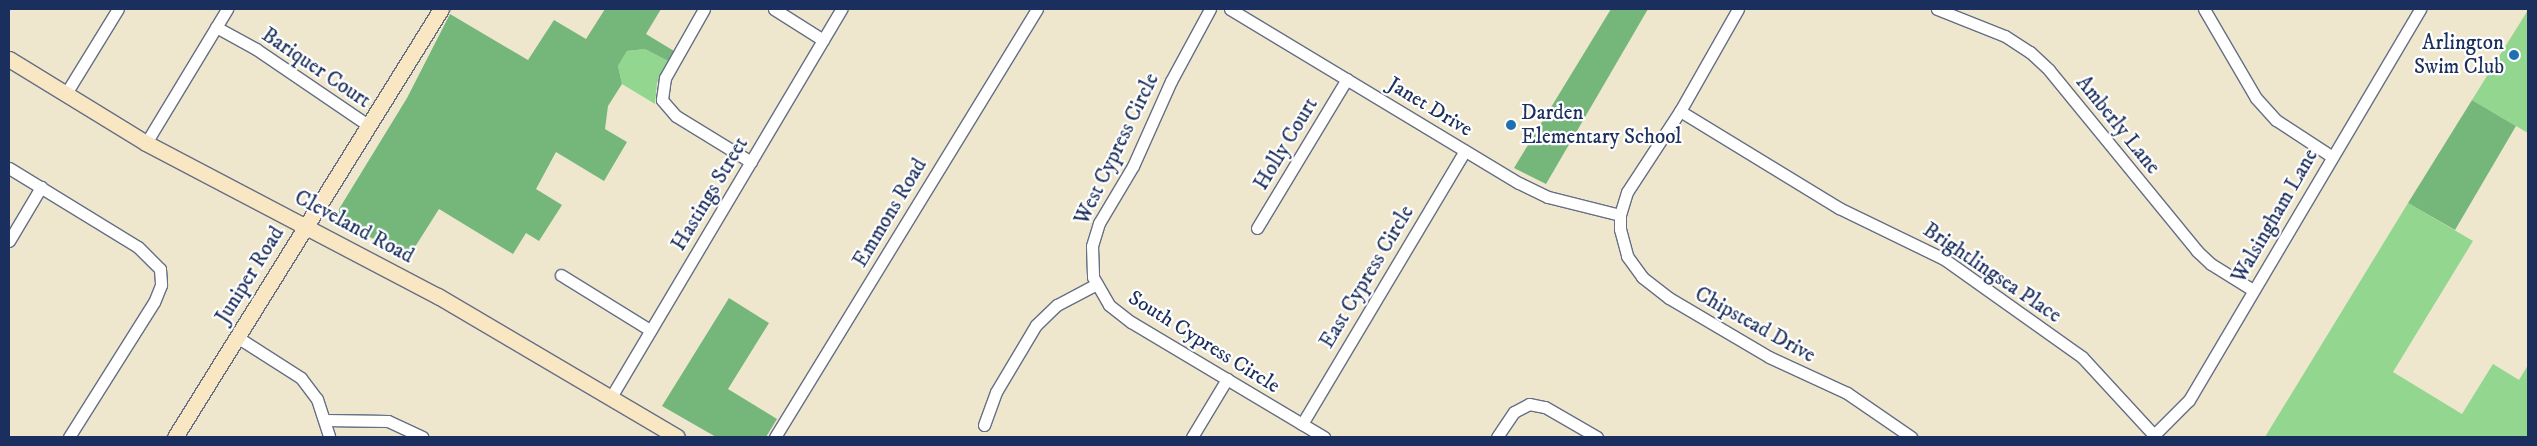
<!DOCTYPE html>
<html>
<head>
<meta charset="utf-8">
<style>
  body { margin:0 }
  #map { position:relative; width:2537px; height:446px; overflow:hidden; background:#efe7cd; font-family:"IM FELL DW Pica",serif }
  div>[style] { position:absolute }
  .green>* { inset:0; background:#92d68f }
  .forest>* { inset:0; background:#75b77a }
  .roads { filter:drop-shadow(1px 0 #656f85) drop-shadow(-1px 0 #656f85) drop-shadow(0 1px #656f85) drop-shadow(0 -1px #656f85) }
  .street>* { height:11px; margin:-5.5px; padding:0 5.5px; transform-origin:5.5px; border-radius:5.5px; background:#fff }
  .secondary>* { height:15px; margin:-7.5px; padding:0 7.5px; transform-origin:7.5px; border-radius:7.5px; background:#f9e7c3 }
  .dots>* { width:14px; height:14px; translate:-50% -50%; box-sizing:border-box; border:2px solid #fff; border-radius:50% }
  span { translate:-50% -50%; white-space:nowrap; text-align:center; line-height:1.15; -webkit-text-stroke:4.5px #fff; paint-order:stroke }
  .poi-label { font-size:21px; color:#1b2f5e }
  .right { translate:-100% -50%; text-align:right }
  .left { translate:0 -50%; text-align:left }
  .street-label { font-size:21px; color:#1b2f5e }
  .frame { position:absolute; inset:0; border:10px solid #1b2f5e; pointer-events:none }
</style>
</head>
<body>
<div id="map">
  <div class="green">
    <div style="clip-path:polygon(2528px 10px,2528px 133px,2472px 100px)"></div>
    <div style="clip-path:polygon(645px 49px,668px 61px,657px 83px,655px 104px,622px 84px,618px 66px,627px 51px)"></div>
    <div style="clip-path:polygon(2408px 203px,2473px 241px,2393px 372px,2462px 414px,2493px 364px,2519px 380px,2528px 365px,2528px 437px,2265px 437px)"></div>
  </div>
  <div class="forest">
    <div style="clip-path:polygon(605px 9px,661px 9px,646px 34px,674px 51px,668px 61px,645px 49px,627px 51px,618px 66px,622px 84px,608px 106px,605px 129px,627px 142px,604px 181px,556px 152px,536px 189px,562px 205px,539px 241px,526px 233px,513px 254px,439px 209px,408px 258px,339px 220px,339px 209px,407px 98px,450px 14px,528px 60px,554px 20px,586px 39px)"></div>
    <div style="clip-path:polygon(1611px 9px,1648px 9px,1546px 184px,1514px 168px)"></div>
    <div style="clip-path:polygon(2472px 100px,2516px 126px,2455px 230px,2408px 203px)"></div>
    <div style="clip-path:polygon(729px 298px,769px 323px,728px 389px,777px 419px,766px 437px,716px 437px,662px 406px)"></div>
  </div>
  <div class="roads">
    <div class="street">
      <div style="left:704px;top:9px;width:79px;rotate:119.5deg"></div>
      <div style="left:665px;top:78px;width:22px;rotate:98deg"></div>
      <div style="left:662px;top:100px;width:21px;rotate:49deg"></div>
      <div style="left:676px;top:116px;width:88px;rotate:31.5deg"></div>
      <div style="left:774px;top:9px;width:58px;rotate:32.3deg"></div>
      <div style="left:1210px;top:9px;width:82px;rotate:118.4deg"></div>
      <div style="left:1171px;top:81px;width:93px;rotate:114.1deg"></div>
      <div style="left:1133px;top:166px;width:66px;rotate:120.8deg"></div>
      <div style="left:1099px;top:223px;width:24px;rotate:107deg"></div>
      <div style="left:1092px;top:246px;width:31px;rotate:88deg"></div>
      <div style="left:1093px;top:277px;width:32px;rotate:60deg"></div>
      <div style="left:1109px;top:305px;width:28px;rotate:38deg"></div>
      <div style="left:1131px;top:322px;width:225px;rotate:30.8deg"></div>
      <div style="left:1230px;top:9px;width:337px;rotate:31.1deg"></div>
      <div style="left:1519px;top:183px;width:32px;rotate:26deg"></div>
      <div style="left:1548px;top:197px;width:74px;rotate:14deg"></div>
      <div style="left:1738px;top:9px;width:117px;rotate:119.6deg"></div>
      <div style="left:1680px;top:111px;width:97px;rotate:123.2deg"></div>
      <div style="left:1627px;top:192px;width:24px;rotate:107deg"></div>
      <div style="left:1620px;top:215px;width:14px;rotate:90deg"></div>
      <div style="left:1620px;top:229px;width:28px;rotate:75deg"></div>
      <div style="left:1627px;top:256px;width:26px;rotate:54deg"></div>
      <div style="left:1642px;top:277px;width:34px;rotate:38deg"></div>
      <div style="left:1669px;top:298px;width:116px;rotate:30.5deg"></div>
      <div style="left:1769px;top:357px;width:86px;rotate:24.8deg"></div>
      <div style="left:1847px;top:393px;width:78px;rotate:34.5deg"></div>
      <div style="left:1937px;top:9px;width:73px;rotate:21.7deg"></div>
      <div style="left:2005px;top:36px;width:30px;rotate:33deg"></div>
      <div style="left:2030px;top:52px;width:26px;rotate:43deg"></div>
      <div style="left:2049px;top:70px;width:234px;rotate:50.7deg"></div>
      <div style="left:2197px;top:251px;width:19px;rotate:43deg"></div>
      <div style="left:2211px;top:264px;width:49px;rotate:31.8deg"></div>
      <div style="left:2204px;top:9px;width:103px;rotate:59.7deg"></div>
      <div style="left:2256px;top:98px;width:30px;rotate:48deg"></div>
      <div style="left:2276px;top:120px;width:66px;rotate:33.2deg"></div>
      <div style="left:216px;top:27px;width:46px;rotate:28.8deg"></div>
      <div style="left:256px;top:49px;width:135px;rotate:34.2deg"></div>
      <div style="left:65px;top:95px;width:101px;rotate:-58.4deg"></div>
      <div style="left:1680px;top:111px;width:186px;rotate:31.4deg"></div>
      <div style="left:1839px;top:208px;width:117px;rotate:25.9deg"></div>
      <div style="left:1944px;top:259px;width:169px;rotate:35.4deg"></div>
      <div style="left:2082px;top:357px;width:106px;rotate:47.3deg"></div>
      <div style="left:146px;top:143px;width:157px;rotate:-58.8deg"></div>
      <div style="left:9px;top:168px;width:151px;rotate:31.5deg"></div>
      <div style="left:138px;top:247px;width:31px;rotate:45deg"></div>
      <div style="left:160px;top:269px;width:16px;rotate:86deg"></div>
      <div style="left:161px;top:285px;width:18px;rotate:112deg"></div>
      <div style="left:154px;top:302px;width:160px;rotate:122.2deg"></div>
      <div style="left:1257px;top:228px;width:174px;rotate:-58.9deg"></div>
      <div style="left:9px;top:241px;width:63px;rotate:-59.3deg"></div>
      <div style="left:561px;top:275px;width:105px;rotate:31.7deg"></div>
      <div style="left:237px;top:337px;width:76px;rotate:32.6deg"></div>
      <div style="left:301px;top:378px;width:26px;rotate:53deg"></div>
      <div style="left:317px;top:399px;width:40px;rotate:72deg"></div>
      <div style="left:611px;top:397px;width:451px;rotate:-59.3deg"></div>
      <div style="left:325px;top:420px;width:63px;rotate:0.9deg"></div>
      <div style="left:388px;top:421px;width:38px;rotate:25deg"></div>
      <div style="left:1302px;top:424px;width:318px;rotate:-59.2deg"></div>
      <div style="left:984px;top:425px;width:35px;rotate:-70deg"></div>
      <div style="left:996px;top:392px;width:78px;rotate:-59.2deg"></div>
      <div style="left:1036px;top:325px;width:29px;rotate:-44deg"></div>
      <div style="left:1057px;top:305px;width:43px;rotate:-27.8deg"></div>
      <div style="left:775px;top:437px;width:502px;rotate:-58.53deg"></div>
      <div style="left:1192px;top:437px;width:68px;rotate:-58.9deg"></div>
      <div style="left:1497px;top:437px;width:30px;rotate:-56deg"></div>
      <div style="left:1514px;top:412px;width:17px;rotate:-28deg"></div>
      <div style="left:1529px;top:404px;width:16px;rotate:11deg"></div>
      <div style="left:1545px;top:407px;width:60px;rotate:30deg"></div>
      <div style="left:2152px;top:437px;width:52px;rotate:-45deg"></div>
      <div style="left:2189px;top:400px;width:454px;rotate:-59.4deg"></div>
    </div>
    <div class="secondary">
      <div style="left:9px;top:59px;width:161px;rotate:31.5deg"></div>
      <div style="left:146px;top:143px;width:330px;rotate:27.7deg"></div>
      <div style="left:438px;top:296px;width:277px;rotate:30.5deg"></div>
      <div style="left:175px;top:437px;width:504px;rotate:-58.14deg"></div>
    </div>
  </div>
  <div class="dots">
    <div style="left:2514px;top:55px;background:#1f6fb2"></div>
    <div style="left:1511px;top:125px;background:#1f6fb2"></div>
  </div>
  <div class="poi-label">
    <span class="right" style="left:2504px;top:55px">Arlington<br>Swim Club</span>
    <span class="left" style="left:1521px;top:125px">Darden<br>Elementary School</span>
  </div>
  <div class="street-label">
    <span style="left:316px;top:68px;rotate:34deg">Bariquer Court</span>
    <span style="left:1430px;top:107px;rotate:31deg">Janet Drive</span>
    <span style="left:2118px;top:125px;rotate:51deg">Amberly Lane</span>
    <span style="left:1286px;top:144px;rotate:-59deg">Holly Court</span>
    <span style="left:1117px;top:149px;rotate:-64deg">West Cypress Circle</span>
    <span style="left:710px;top:194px;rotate:-59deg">Hastings Street</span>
    <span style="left:890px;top:213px;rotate:-59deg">Emmons Road</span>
    <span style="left:2275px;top:216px;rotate:-60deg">Walsingham Lane</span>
    <span style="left:354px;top:227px;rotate:28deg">Cleveland Road</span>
    <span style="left:1992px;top:273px;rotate:34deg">Brightlingsea Place</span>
    <span style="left:250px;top:275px;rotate:-58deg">Juniper Road</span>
    <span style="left:1367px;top:277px;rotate:-59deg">East Cypress Circle</span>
    <span style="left:1755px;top:325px;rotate:29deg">Chipstead Drive</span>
    <span style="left:1204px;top:342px;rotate:32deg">South Cypress Circle</span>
  </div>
  <div class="frame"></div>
</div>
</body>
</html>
